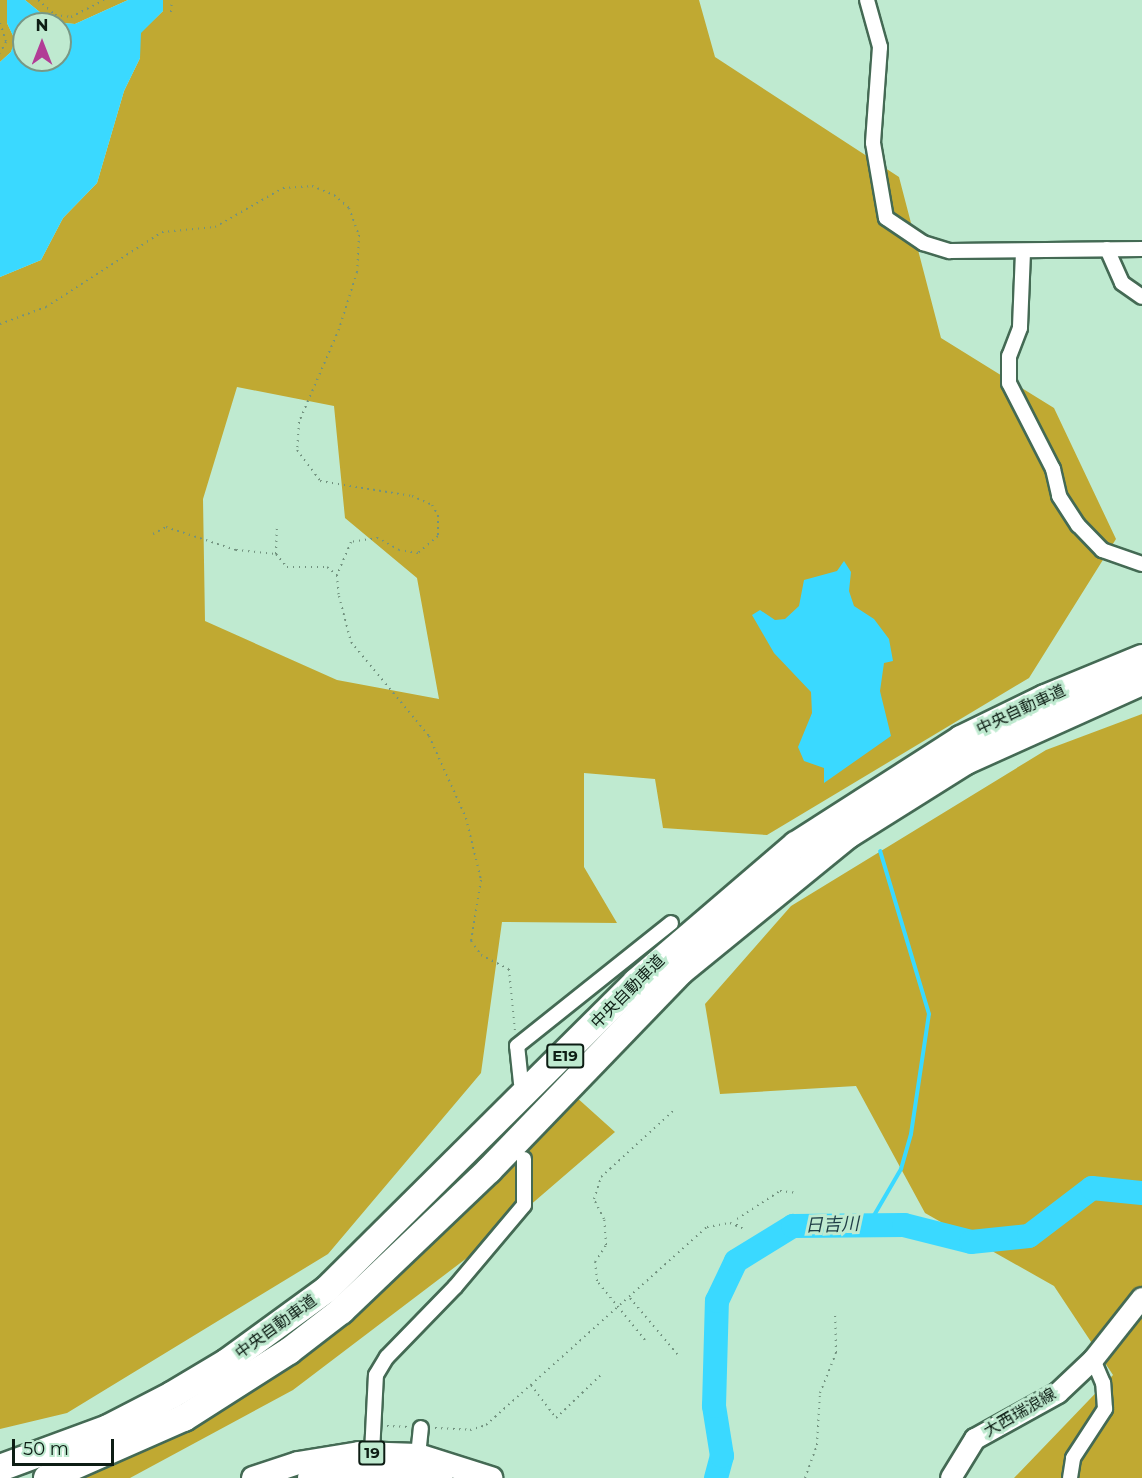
<!DOCTYPE html>
<html>
<head>
<meta charset="utf-8">
<style>
  body { margin:0 }
  #map { position:relative; width:1142px; height:1478px; overflow:hidden; background:#bfead0; font-family:Montserrat,"Noto Sans JP",sans-serif }
  div>[style] { position:absolute }
  .forest>* { inset:0; background:#c0a932 }
  .water>* { inset:0; background:#3ad9ff }
  .stream>* { height:4px; margin:-2px; padding:0 2px; transform-origin:2px; border-radius:2px; background:#3ad9ff }
  .river>* { height:24px; margin:-12px; padding:0 12px; transform-origin:12px; border-radius:12px; background:#3ad9ff }
  .path>* { height:2px; margin-top:-1px; transform-origin:0; background:repeating-linear-gradient(90deg,#72927f 0 1.5px,transparent 0 6px) }
  .roads { filter:drop-shadow(2px 0 #446a54) drop-shadow(-2px 0 #446a54) drop-shadow(0 2px #446a54) drop-shadow(0 -2px #446a54) }
  .minor>* { height:14px; margin:-7px; padding:0 7px; transform-origin:7px; border-radius:7px; background:#fff }
  .secondary>* { height:20px; margin:-10px; padding:0 10px; transform-origin:10px; border-radius:10px; background:#fff }
  .trunk>* { height:22px; margin:-11px; padding:0 11px; transform-origin:11px; border-radius:11px; background:#fff }
  .motorway>* { height:26px; margin:-13px; padding:0 13px; transform-origin:13px; border-radius:13px; background:#fff }
  span { translate:-50% -50%; white-space:nowrap; text-align:center; line-height:1.15; -webkit-text-stroke:6px #bfead0; paint-order:stroke }
  .shield-label span { padding:2px 4px; background:#bfead0; border:2px solid; border-radius:4px; -webkit-text-stroke-width:0 }
  .shield-label { font-size:15px; color:#0d1d14; font-weight:700 }
  .street-label { font-size:16px; color:#0d1d14 }
  .water-label { font-size:18px; color:#1e3d46; font-style:italic }
  .north { position:absolute; left:12px; top:12px; width:60px; height:60px; box-sizing:border-box; background:#bfead0; border:2px solid #789885; border-radius:50%; rotate:0deg; font-size:16px; font-weight:700; line-height:24px; text-align:center; color:#0d1d14 }
  .north::after { content:''; display:block; margin:auto; width:21px; height:27px; background:#b13d96; clip-path:polygon(50% 0,100% 100%,50% 72%,0 100%) }
  .scale { position:absolute; left:12px; top:1439px; width:102px; height:27px; box-sizing:border-box; border:3px solid #0d1d14; border-top:0; padding-left:8px; font-size:18px; line-height:21px; white-space:nowrap; color:#0d1d14; -webkit-text-stroke:4px #bfead0; paint-order:stroke }
</style>
</head>
<body>
<div id="map">
  <div class="forest">
    <div style="clip-path:polygon(0 0,7px 0,7px 23px,15px 40px,11px 52px,0 62px)"></div>
    <div style="clip-path:polygon(25px 0,128px 0,75px 24px,52px 22px)"></div>
    <div style="clip-path:polygon(evenodd,163px 0,699px 0,715px 57px,899px 177px,941px 338px,1054px 408px,1116px 539px,1029px 678px,767px 835px,663px 828px,655px 779px,584px 773px,584px 867px,617px 923px,502px 922px,481px 1073px,328px 1254px,67px 1413px,0 1429px,0 277px,41px 260px,63px 218px,97px 183px,124px 91px,140px 58px,140px 33px,163px 11px,163px 0,237px 387px,334px 406px,345px 518px,417px 578px,439px 699px,337px 680px,205px 621px,203px 499px,237px 387px)"></div>
    <div style="clip-path:polygon(1142px 714px,1142px 1478px,1014px 1478px,1113px 1375px,1054px 1286px,925px 1213px,856px 1086px,720px 1094px,705px 1004px,791px 906px,1046px 750px)"></div>
    <div style="clip-path:polygon(575px 1096px,615px 1132px,484px 1245px,293px 1390px,130px 1478px,75px 1478px,208px 1417px)"></div>
  </div>
  <div class="water">
    <div style="clip-path:polygon(evenodd,7px 0,25px 0,52px 22px,75px 24px,128px 0,163px 0,163px 11px,141px 33px,140px 58px,124px 91px,97px 183px,63px 218px,41px 260px,0 277px,0 62px,11px 52px,15px 40px,7px 23px,7px 0,24px 24px,60px 24px,60px 60px,24px 60px,24px 24px)"></div>
    <div style="clip-path:polygon(844px 561px,851px 572px,849px 591px,854px 606px,874px 619px,889px 639px,893px 661px,884px 663px,880px 691px,891px 736px,824px 783px,824px 768px,804px 761px,798px 747px,812px 713px,811px 692px,774px 653px,752px 615px,760px 610px,775px 620px,785px 619px,799px 606px,804px 580px,837px 571px)"></div>
  </div>
  <div class="stream">
    <div style="left:869px;top:1224px;width:64px;rotate:-59.8deg"></div>
    <div style="left:901px;top:1169px;width:36px;rotate:-74deg"></div>
    <div style="left:911px;top:1134px;width:121px;rotate:-81.5deg"></div>
    <div style="left:929px;top:1014px;width:170px;rotate:-106.7deg"></div>
  </div>
  <div class="river">
    <div style="left:716px;top:1478px;width:23px;rotate:-75deg"></div>
    <div style="left:722px;top:1456px;width:51px;rotate:-99.1deg"></div>
    <div style="left:714px;top:1406px;width:105px;rotate:-88.4deg"></div>
    <div style="left:717px;top:1301px;width:44px;rotate:-64.6deg"></div>
    <div style="left:736px;top:1261px;width:67px;rotate:-31.6deg"></div>
    <div style="left:793px;top:1226px;width:111px;rotate:-0.5deg"></div>
    <div style="left:904px;top:1225px;width:69px;rotate:14.2deg"></div>
    <div style="left:971px;top:1242px;width:58px;rotate:-5.9deg"></div>
    <div style="left:1029px;top:1236px;width:79px;rotate:-37.3deg"></div>
    <div style="left:1092px;top:1188px;width:50px;rotate:5.7deg"></div>
  </div>
  <div class="path">
    <div style="left:38px;top:0;width:23px;rotate:41deg"></div>
    <div style="left:55px;top:15px;width:16px;rotate:7deg"></div>
    <div style="left:71px;top:17px;width:37px;rotate:-27deg"></div>
    <div style="left:171px;top:12px;width:12px;rotate:-85deg"></div>
    <div style="left:0;top:23px;width:20px;rotate:72deg"></div>
    <div style="left:6px;top:42px;width:13px;rotate:119deg"></div>
    <div style="left:0;top:324px;width:49px;rotate:-20.3deg"></div>
    <div style="left:46px;top:307px;width:138px;rotate:-32.9deg"></div>
    <div style="left:162px;top:232px;width:53px;rotate:-5.4deg"></div>
    <div style="left:215px;top:227px;width:78px;rotate:-29.8deg"></div>
    <div style="left:283px;top:188px;width:29px;rotate:-4deg"></div>
    <div style="left:312px;top:186px;width:24px;rotate:22deg"></div>
    <div style="left:334px;top:195px;width:20px;rotate:41deg"></div>
    <div style="left:349px;top:208px;width:29px;rotate:70deg"></div>
    <div style="left:359px;top:235px;width:37px;rotate:93deg"></div>
    <div style="left:357px;top:272px;width:60px;rotate:107.5deg"></div>
    <div style="left:339px;top:329px;width:101px;rotate:113.3deg"></div>
    <div style="left:299px;top:422px;width:28px;rotate:94deg"></div>
    <div style="left:297px;top:450px;width:39px;rotate:53deg"></div>
    <div style="left:320px;top:481px;width:93px;rotate:9.3deg"></div>
    <div style="left:412px;top:496px;width:22px;rotate:24deg"></div>
    <div style="left:432px;top:505px;width:12px;rotate:59deg"></div>
    <div style="left:438px;top:515px;width:21px;rotate:90deg"></div>
    <div style="left:438px;top:536px;width:26px;rotate:140deg"></div>
    <div style="left:418px;top:553px;width:19px;rotate:-171deg"></div>
    <div style="left:399px;top:550px;width:24px;rotate:-150deg"></div>
    <div style="left:378px;top:538px;width:27px;rotate:172deg"></div>
    <div style="left:351px;top:542px;width:36px;rotate:113deg"></div>
    <div style="left:337px;top:575px;width:21px;rotate:85deg"></div>
    <div style="left:339px;top:596px;width:48px;rotate:75.4deg"></div>
    <div style="left:351px;top:642px;width:122px;rotate:50.3deg"></div>
    <div style="left:429px;top:736px;width:90px;rotate:65.7deg"></div>
    <div style="left:466px;top:818px;width:64px;rotate:76.4deg"></div>
    <div style="left:481px;top:880px;width:62px;rotate:99.3deg"></div>
    <div style="left:471px;top:941px;width:17px;rotate:54deg"></div>
    <div style="left:481px;top:955px;width:31px;rotate:27deg"></div>
    <div style="left:509px;top:969px;width:62px;rotate:84.5deg"></div>
    <div style="left:153px;top:534px;width:15px;rotate:-28deg"></div>
    <div style="left:166px;top:527px;width:74px;rotate:18.2deg"></div>
    <div style="left:236px;top:550px;width:40px;rotate:5.7deg"></div>
    <div style="left:276px;top:554px;width:17px;rotate:50deg"></div>
    <div style="left:287px;top:567px;width:40px"></div>
    <div style="left:327px;top:567px;width:13px;rotate:39deg"></div>
    <div style="left:276px;top:554px;width:30px;rotate:-88deg"></div>
    <div style="left:737px;top:1225px;width:6px;rotate:-90deg"></div>
    <div style="left:737px;top:1219px;width:51px;rotate:-33.1deg"></div>
    <div style="left:780px;top:1191px;width:17px;rotate:7deg"></div>
    <div style="left:630px;top:1298px;width:75px;rotate:49.9deg"></div>
    <div style="left:645px;top:1340px;width:76px;rotate:-129.1deg"></div>
    <div style="left:597px;top:1281px;width:19px;rotate:-96deg"></div>
    <div style="left:595px;top:1262px;width:20px;rotate:-57deg"></div>
    <div style="left:606px;top:1245px;width:26px;rotate:-94deg"></div>
    <div style="left:604px;top:1219px;width:22px;rotate:-117deg"></div>
    <div style="left:594px;top:1199px;width:23px;rotate:-72deg"></div>
    <div style="left:601px;top:1177px;width:99px;rotate:-42.5deg"></div>
    <div style="left:531px;top:1385px;width:41px;rotate:52.9deg"></div>
    <div style="left:556px;top:1418px;width:65px;rotate:-43.8deg"></div>
    <div style="left:387px;top:1426px;width:21px;rotate:3deg"></div>
    <div style="left:435px;top:1428px;width:35px;rotate:3deg"></div>
    <div style="left:470px;top:1430px;width:17px;rotate:-17deg"></div>
    <div style="left:486px;top:1425px;width:297px;rotate:-41.9deg"></div>
    <div style="left:707px;top:1227px;width:23px;rotate:-10deg"></div>
    <div style="left:730px;top:1223px;width:15px;rotate:23deg"></div>
    <div style="left:805px;top:1478px;width:35px;rotate:-70deg"></div>
    <div style="left:817px;top:1445px;width:52px;rotate:-86.7deg"></div>
    <div style="left:820px;top:1393px;width:43px;rotate:-68.2deg"></div>
    <div style="left:836px;top:1353px;width:40px;rotate:-91.4deg"></div>
  </div>
  <div class="roads">
    <div class="minor">
      <div style="left:867px;top:0;width:49px;rotate:74.5deg"></div>
      <div style="left:880px;top:47px;width:96px;rotate:94.2deg"></div>
      <div style="left:873px;top:143px;width:76px;rotate:80.2deg"></div>
      <div style="left:886px;top:218px;width:45px;rotate:34deg"></div>
      <div style="left:923px;top:243px;width:28px;rotate:17deg"></div>
      <div style="left:950px;top:251px;width:192px;rotate:-0.6deg"></div>
      <div style="left:1107px;top:249px;width:37px;rotate:66deg"></div>
      <div style="left:1122px;top:283px;width:24px;rotate:35deg"></div>
      <div style="left:1023px;top:252px;width:76px;rotate:92.3deg"></div>
      <div style="left:1020px;top:328px;width:30px;rotate:111deg"></div>
      <div style="left:1009px;top:356px;width:27px;rotate:90deg"></div>
      <div style="left:1009px;top:383px;width:97px;rotate:62.9deg"></div>
      <div style="left:1053px;top:469px;width:28px;rotate:77deg"></div>
      <div style="left:1059px;top:496px;width:35px;rotate:57deg"></div>
      <div style="left:1078px;top:525px;width:35px;rotate:46deg"></div>
      <div style="left:1102px;top:550px;width:42px;rotate:19.3deg"></div>
      <div style="left:521px;top:1083px;width:37px;rotate:-96deg"></div>
      <div style="left:517px;top:1046px;width:197px;rotate:-38.6deg"></div>
      <div style="left:419px;top:1446px;width:18px;rotate:-84deg"></div>
      <div style="left:372px;top:1453px;width:78px;rotate:-87.1deg"></div>
      <div style="left:376px;top:1375px;width:21px;rotate:-59deg"></div>
      <div style="left:387px;top:1357px;width:98px;rotate:-45.8deg"></div>
      <div style="left:455px;top:1287px;width:107px;rotate:-49.9deg"></div>
      <div style="left:524px;top:1205px;width:46px;rotate:-90deg"></div>
      <div style="left:1070px;top:1478px;width:20px;rotate:-81deg"></div>
      <div style="left:1073px;top:1458px;width:59px;rotate:-56.9deg"></div>
      <div style="left:1105px;top:1409px;width:26px;rotate:-94deg"></div>
      <div style="left:1103px;top:1383px;width:25px;rotate:-113deg"></div>
    </div>
    <div class="secondary">
      <div style="left:951px;top:1478px;width:46px;rotate:-58.4deg"></div>
      <div style="left:975px;top:1439px;width:95px;rotate:-29deg"></div>
      <div style="left:1058px;top:1393px;width:48px;rotate:-43.3deg"></div>
      <div style="left:1093px;top:1360px;width:79px;rotate:-51.7deg"></div>
    </div>
    <div class="trunk">
      <div style="left:253px;top:1478px;width:47px;rotate:-18.4deg"></div>
      <div style="left:298px;top:1463px;width:62px;rotate:-9.3deg"></div>
      <div style="left:359px;top:1453px;width:59px;rotate:1.9deg"></div>
      <div style="left:418px;top:1455px;width:77px;rotate:17.5deg"></div>
      <div style="left:309px;top:1478px;width:58px;rotate:-9deg"></div>
      <div style="left:366px;top:1469px;width:76px;rotate:6.8deg"></div>
    </div>
    <div class="motorway">
      <div style="left:0;top:1468px;width:115px;rotate:-20.3deg"></div>
      <div style="left:108px;top:1428px;width:72px;rotate:-27.3deg"></div>
      <div style="left:172px;top:1395px;width:64px;rotate:-31deg"></div>
      <div style="left:227px;top:1362px;width:124px;rotate:-36.1deg"></div>
      <div style="left:327px;top:1289px;width:436px;rotate:-44.8deg"></div>
      <div style="left:636px;top:982px;width:211px;rotate:-40.6deg"></div>
      <div style="left:796px;top:845px;width:196px;rotate:-32.7deg"></div>
      <div style="left:961px;top:739px;width:93px;rotate:-26deg"></div>
      <div style="left:1045px;top:698px;width:105px;rotate:-22.4deg"></div>
      <div style="left:47px;top:1478px;width:150px;rotate:-23.7deg"></div>
      <div style="left:184px;top:1418px;width:125px;rotate:-32.5deg"></div>
      <div style="left:289px;top:1351px;width:66px;rotate:-37.6deg"></div>
      <div style="left:341px;top:1311px;width:204px;rotate:-43.6deg"></div>
      <div style="left:489px;top:1170px;width:275px;rotate:-46deg"></div>
      <div style="left:680px;top:972px;width:217px;rotate:-39.2deg"></div>
      <div style="left:848px;top:835px;width:139px;rotate:-32.1deg"></div>
      <div style="left:966px;top:761px;width:193px;rotate:-24.2deg"></div>
    </div>
  </div>
  <div class="shield-label">
    <span style="left:565px;top:1056px">E19</span>
    <span style="left:372px;top:1453px">19</span>
  </div>
  <div class="street-label">
    <span style="left:1021px;top:710px;rotate:-25deg">中央自動車道</span>
    <span style="left:628px;top:992px;rotate:-45deg">中央自動車道</span>
    <span style="left:276px;top:1327px;rotate:-36deg">中央自動車道</span>
    <span style="left:1020px;top:1413px;rotate:-30deg">大西瑞浪線</span>
  </div>
  <div class="water-label">
    <span style="left:832px;top:1225px;rotate:-2deg">日吉川</span>
  </div>
  <div class="north">N</div>
  <div class="scale">50 m</div>
</div>
</body>
</html>
